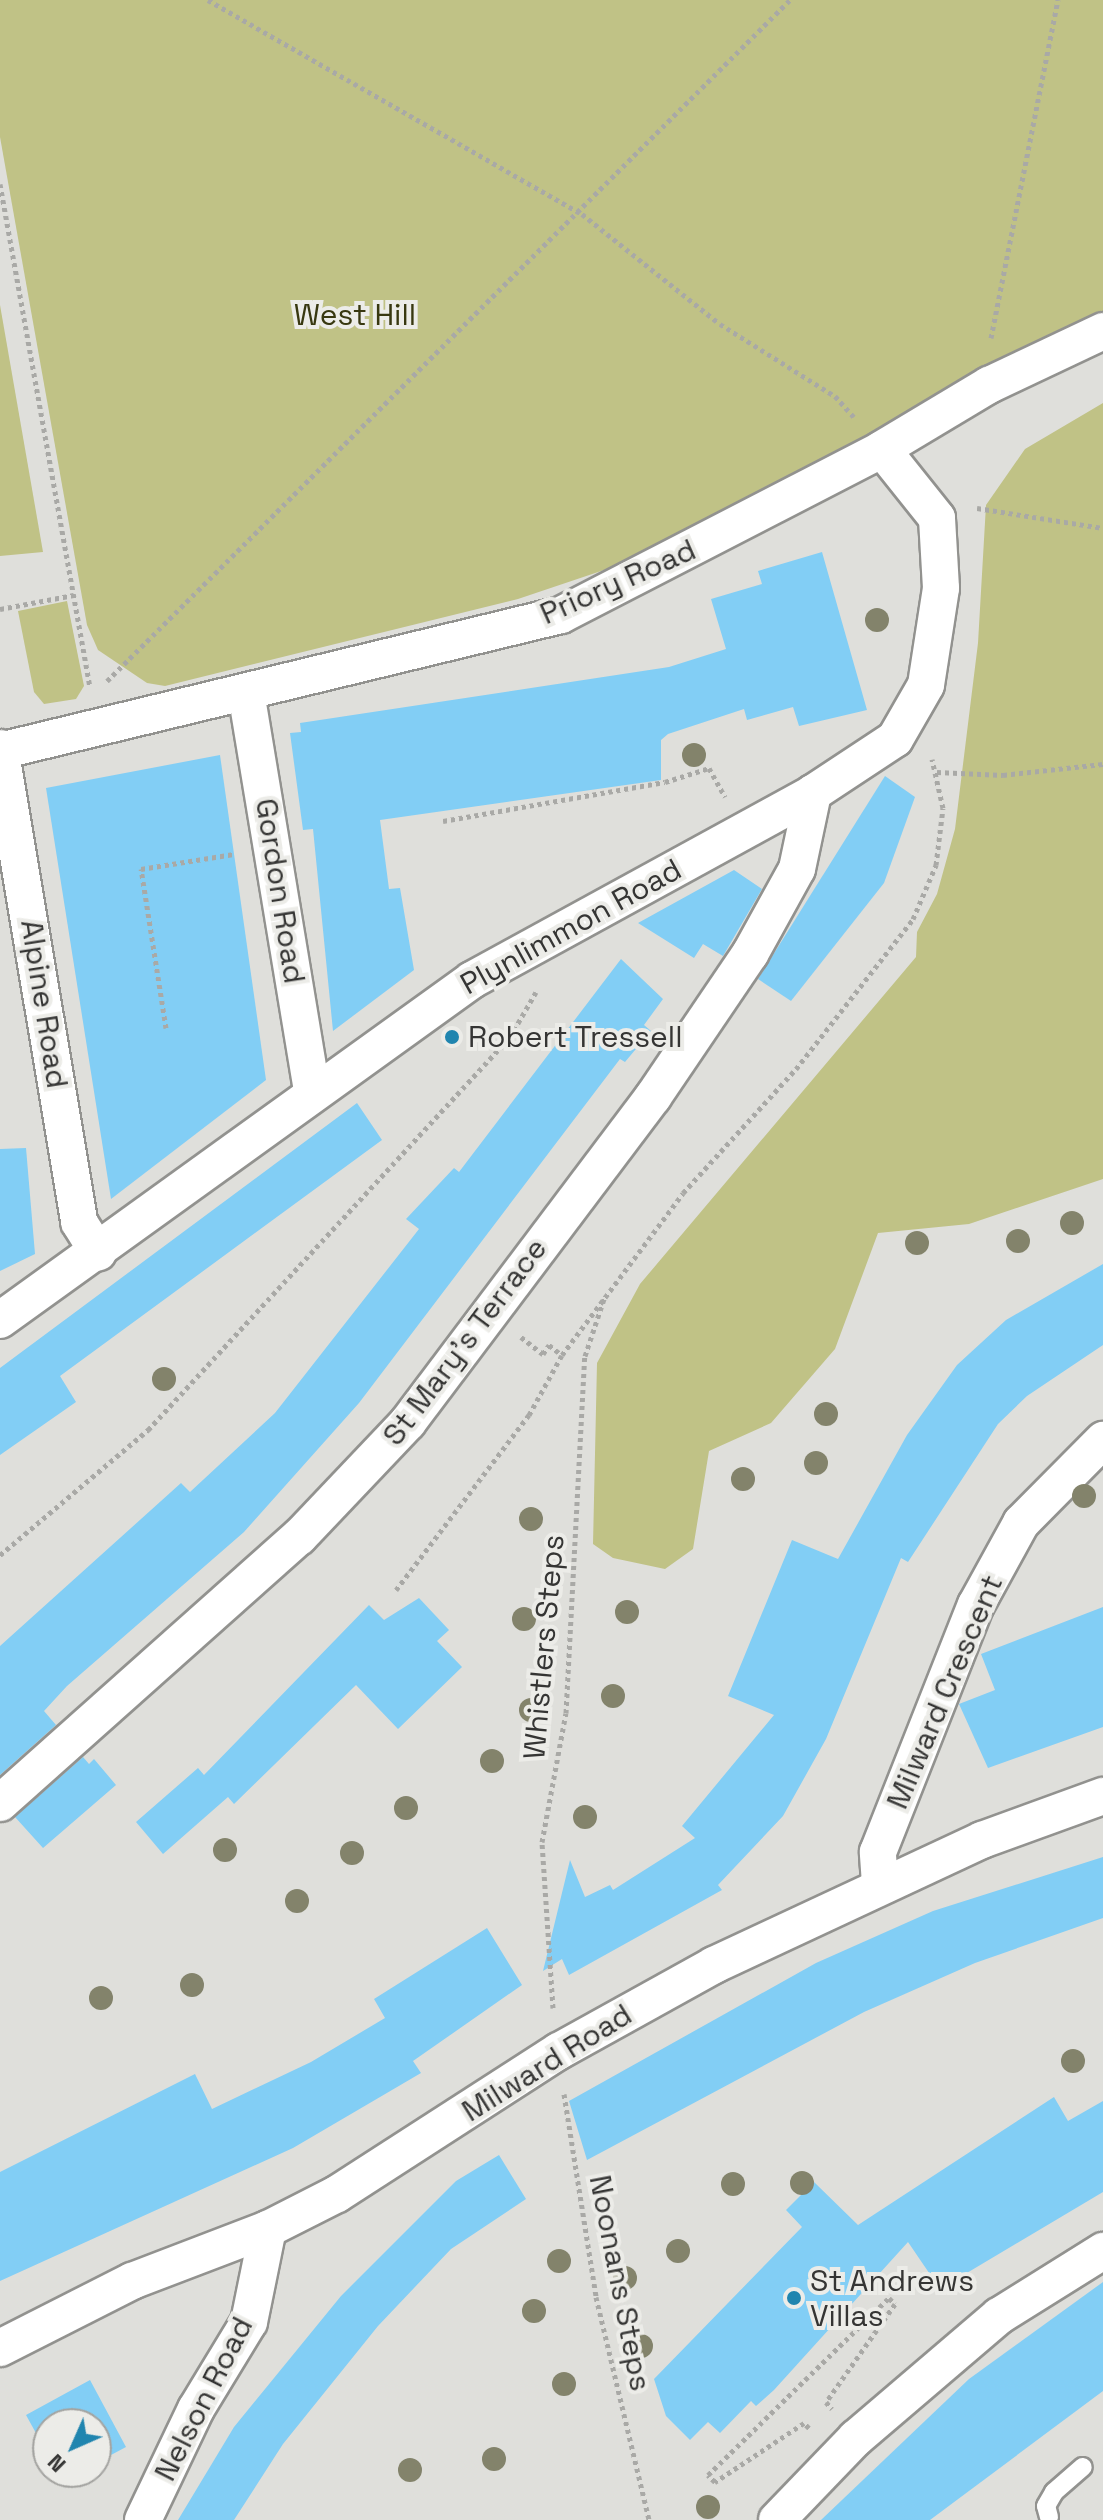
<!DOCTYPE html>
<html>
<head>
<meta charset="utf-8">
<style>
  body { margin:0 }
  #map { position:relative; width:1103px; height:2520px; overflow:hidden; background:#dfdfdb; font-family:"Space Grotesk",sans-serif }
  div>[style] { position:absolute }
  .green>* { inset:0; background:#c0c286 }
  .building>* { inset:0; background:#82cef5 }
  .path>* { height:5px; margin-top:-2.5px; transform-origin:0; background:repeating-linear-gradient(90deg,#a9a9a6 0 4px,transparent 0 8px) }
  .roads { filter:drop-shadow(2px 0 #92928f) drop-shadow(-2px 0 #92928f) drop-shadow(0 2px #92928f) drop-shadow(0 -2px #92928f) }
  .service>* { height:18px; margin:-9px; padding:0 9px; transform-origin:9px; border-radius:9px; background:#fff }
  .minor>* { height:36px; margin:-18px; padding:0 18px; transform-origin:18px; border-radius:18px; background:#fff }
  .trees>* { width:24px; height:24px; margin:-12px; border-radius:50%; background:#83836b }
  .dots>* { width:22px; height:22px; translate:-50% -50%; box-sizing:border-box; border:4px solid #ecece8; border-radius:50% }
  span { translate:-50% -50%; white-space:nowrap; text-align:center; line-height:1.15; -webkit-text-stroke:8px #ecece8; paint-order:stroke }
  .park-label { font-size:30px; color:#383810 }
  .street-label { font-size:30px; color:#353534 }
  .poi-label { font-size:30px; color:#353534 }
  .left { translate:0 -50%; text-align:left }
  .north { position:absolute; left:32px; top:2408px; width:80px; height:80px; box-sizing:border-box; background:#ecece8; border:2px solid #a3a3a0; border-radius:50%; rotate:225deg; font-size:22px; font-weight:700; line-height:32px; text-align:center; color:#353534 }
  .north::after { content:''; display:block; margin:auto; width:28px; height:36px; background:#2085af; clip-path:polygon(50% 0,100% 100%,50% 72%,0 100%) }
</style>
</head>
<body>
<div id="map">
  <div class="green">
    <div style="clip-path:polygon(0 0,1103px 0,1103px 318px,613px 567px,518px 599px,165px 686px,147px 683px,98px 650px,87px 625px,0 137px)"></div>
    <div style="clip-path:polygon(0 305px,43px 552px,0 556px)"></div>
    <div style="clip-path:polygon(1103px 403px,1103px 1179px,969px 1224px,878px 1233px,835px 1349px,771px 1423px,709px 1451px,693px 1549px,665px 1569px,613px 1558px,593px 1544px,597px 1363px,640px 1284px,916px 957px,917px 932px,937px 894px,955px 829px,978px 643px,986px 505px,1025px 449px)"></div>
    <div style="clip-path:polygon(67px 601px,84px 686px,76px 699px,44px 704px,34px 692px,18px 611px)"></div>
  </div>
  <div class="building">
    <div style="clip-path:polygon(822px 552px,867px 710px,799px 726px,793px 707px,747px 720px,744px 709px,668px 734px,661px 740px,661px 780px,380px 820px,389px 889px,400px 888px,414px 970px,333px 1031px,313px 829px,303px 830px,290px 733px,301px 732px,300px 723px,669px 667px,726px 649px,711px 599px,762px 584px,758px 571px)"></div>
    <div style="clip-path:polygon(220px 755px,266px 1080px,111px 1199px,46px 788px)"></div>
    <div style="clip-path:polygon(885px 776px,915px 797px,884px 883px,791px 1001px,758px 979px)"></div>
    <div style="clip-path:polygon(734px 870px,762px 889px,723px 956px,703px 944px,694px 958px,638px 923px)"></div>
    <div style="clip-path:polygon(621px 959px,663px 999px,644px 1025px,651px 1031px,625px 1062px,620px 1059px,359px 1403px,244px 1532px,67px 1686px,44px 1711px,56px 1725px,0 1775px,0 1646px,181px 1483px,190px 1492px,275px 1413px,419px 1229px,406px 1219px,454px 1168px,459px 1172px)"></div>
    <div style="clip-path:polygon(357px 1103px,382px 1140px,60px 1376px,76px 1402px,0 1455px,0 1368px)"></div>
    <div style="clip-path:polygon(26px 1148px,35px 1254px,0 1271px,0 1149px)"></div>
    <div style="clip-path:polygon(1103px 1264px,1103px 1345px,1027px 1396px,998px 1424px,908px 1562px,901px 1558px,826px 1739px,783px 1816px,718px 1885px,722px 1890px,569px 1975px,562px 1959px,543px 1971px,570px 1860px,585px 1897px,610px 1885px,613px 1890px,695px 1838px,682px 1826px,774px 1715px,728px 1696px,792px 1540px,838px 1559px,907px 1435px,957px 1365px,1006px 1320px)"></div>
    <div style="clip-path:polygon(419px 1598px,449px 1630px,437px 1641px,462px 1667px,398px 1729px,356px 1685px,234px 1804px,228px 1797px,163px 1854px,136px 1822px,198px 1768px,204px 1775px,369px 1605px,384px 1620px)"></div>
    <div style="clip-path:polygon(1103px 1607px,1103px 1727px,988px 1768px,959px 1704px,995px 1690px,981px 1654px)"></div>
    <div style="clip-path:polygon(83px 1757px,89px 1764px,94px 1759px,116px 1785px,43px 1848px,15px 1817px)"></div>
    <div style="clip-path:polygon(1103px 1857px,1103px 1918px,975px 1963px,864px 2012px,587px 2160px,569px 2101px,816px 1963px,933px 1911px)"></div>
    <div style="clip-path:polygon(487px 1928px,522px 1985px,413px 2061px,421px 2073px,293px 2148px,0 2281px,0 2172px,195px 2074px,212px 2109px,311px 2062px,385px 2018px,374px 1999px)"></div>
    <div style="clip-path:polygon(1054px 2097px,1068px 2121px,1103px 2101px,1103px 2192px,940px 2289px,908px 2242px,774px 2390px,756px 2406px,751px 2401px,720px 2433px,708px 2422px,690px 2440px,666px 2416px,654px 2379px,802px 2227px,786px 2210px,814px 2182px,858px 2225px)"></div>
    <div style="clip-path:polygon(499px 2155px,526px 2199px,451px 2249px,378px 2326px,283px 2444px,234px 2520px,178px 2520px,234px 2427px,341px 2296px,456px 2181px)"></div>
    <div style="clip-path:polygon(1103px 2282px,1103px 2391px,930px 2520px,821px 2520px,969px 2379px)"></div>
    <div style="clip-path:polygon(90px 2380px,126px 2447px,96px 2463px,96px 2424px,48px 2424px,48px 2455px,26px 2415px)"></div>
  </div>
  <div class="path">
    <div style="left:208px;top:0;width:431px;rotate:29.8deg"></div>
    <div style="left:582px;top:214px;width:176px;rotate:38.6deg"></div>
    <div style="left:720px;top:324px;width:136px;rotate:32.1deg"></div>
    <div style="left:835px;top:396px;width:28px;rotate:48deg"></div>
    <div style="left:0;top:184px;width:511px;rotate:79.86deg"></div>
    <div style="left:991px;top:338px;width:345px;rotate:-78.8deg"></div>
    <div style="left:977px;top:508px;width:128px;rotate:9deg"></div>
    <div style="left:0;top:609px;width:75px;rotate:-10.7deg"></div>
    <div style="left:107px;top:681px;width:964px;rotate:-44.92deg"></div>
    <div style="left:937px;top:772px;width:66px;rotate:2.6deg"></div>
    <div style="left:1003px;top:775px;width:101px;rotate:-6.3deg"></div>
    <div style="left:443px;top:821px;width:225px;rotate:-10deg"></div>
    <div style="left:665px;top:782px;width:46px;rotate:-17.7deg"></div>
    <div style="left:709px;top:768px;width:33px;rotate:61deg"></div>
    <div style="left:166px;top:1028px;width:161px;rotate:-98.9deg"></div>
    <div style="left:141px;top:869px;width:94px;rotate:-9.2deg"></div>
    <div style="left:521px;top:1337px;width:28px;rotate:38deg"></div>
    <div style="left:543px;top:1354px;width:11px;rotate:-56deg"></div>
    <div style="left:549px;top:1345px;width:16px;rotate:38deg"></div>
    <div style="left:0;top:1555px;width:194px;rotate:-40.2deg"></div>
    <div style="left:148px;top:1430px;width:534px;rotate:-47.35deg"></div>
    <div style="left:510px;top:1037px;width:52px;rotate:-60deg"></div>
    <div style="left:396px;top:1590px;width:220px;rotate:-52.8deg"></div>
    <div style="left:529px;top:1415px;width:68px;rotate:-61.2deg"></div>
    <div style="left:562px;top:1355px;width:202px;rotate:-53.2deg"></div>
    <div style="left:683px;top:1193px;width:168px;rotate:-47.7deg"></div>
    <div style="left:796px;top:1069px;width:190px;rotate:-52deg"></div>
    <div style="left:913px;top:919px;width:59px;rotate:-66.9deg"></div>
    <div style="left:936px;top:865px;width:57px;rotate:-83deg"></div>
    <div style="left:943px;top:808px;width:50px;rotate:-102.7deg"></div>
    <div style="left:553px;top:2008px;width:166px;rotate:-93.8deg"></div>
    <div style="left:542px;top:1842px;width:131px;rotate:-79.5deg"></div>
    <div style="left:566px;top:1713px;width:358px;rotate:-87deg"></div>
    <div style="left:585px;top:1356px;width:63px;rotate:-71.6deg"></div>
    <div style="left:564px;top:2094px;width:206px;rotate:81deg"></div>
    <div style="left:596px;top:2297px;width:229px;rotate:76.6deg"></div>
    <div style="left:809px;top:2428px;width:7px;rotate:-135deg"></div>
    <div style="left:804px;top:2423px;width:107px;rotate:146.5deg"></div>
    <div style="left:715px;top:2482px;width:10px;rotate:-135deg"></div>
    <div style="left:708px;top:2475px;width:253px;rotate:-44.4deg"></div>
    <div style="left:889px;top:2298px;width:8px;rotate:45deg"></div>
    <div style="left:895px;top:2304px;width:120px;rotate:125.1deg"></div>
    <div style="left:826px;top:2402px;width:9px;rotate:49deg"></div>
  </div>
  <div class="roads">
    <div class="service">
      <div style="left:1049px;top:2517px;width:11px;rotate:-105deg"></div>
      <div style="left:1046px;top:2506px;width:16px;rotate:-60deg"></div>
      <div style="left:1054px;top:2492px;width:38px;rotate:-41deg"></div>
    </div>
    <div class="minor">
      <div style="left:246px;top:692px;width:403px;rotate:80.6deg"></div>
      <div style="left:0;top:748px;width:481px;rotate:80.5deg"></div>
      <div style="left:79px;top:1222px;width:36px;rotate:58deg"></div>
      <div style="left:0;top:751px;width:577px;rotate:-13.63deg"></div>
      <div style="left:561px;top:615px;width:361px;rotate:-27.3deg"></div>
      <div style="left:882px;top:449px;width:125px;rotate:-30.9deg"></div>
      <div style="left:989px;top:385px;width:126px;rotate:-25.3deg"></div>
      <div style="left:0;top:1320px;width:582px;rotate:-35.77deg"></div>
      <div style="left:472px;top:980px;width:389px;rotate:-28.7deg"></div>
      <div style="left:813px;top:793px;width:98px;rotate:-33.4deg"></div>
      <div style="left:895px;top:739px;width:62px;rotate:-60.1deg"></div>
      <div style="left:926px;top:685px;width:98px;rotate:-81.2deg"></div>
      <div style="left:941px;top:588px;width:70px;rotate:-93.3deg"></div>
      <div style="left:937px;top:518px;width:88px;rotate:-128.6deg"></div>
      <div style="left:0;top:1803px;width:400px;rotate:-41.7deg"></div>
      <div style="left:299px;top:1537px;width:158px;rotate:-46.5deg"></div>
      <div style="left:408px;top:1422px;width:407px;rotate:-53deg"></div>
      <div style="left:653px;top:1097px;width:173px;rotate:-55.9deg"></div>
      <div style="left:750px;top:954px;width:97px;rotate:-61.1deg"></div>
      <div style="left:797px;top:869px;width:78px;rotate:-78.1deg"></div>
      <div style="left:880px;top:1884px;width:32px;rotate:-94deg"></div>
      <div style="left:878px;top:1852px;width:266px;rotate:-68.4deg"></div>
      <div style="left:976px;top:1605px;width:94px;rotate:-61.2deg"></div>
      <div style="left:1021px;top:1523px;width:117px;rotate:-45.3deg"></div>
      <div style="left:0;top:2348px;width:148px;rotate:-26.9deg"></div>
      <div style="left:132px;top:2281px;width:146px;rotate:-20.9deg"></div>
      <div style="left:268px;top:2229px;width:77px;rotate:-26.9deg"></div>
      <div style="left:337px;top:2194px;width:264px;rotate:-32.8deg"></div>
      <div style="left:559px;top:2051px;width:177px;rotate:-29deg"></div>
      <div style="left:714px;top:1965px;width:296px;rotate:-25deg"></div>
      <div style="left:982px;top:1840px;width:129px;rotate:-20deg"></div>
      <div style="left:143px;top:2520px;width:123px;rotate:-64.5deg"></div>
      <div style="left:196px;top:2409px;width:102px;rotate:-58.7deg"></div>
      <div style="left:249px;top:2322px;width:95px;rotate:-78.5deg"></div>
      <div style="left:777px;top:2520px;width:114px;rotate:-46.1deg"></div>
      <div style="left:856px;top:2438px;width:188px;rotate:-40.5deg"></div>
      <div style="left:999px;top:2316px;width:123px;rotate:-32deg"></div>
    </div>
  </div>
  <div class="trees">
    <div style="left:877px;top:620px"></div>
    <div style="left:694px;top:755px"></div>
    <div style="left:1072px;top:1223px"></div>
    <div style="left:1018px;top:1241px"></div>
    <div style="left:917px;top:1243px"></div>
    <div style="left:164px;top:1379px"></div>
    <div style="left:826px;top:1414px"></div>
    <div style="left:816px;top:1463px"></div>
    <div style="left:743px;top:1479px"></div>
    <div style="left:1084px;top:1496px"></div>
    <div style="left:531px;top:1519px"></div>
    <div style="left:627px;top:1612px"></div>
    <div style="left:524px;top:1619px"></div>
    <div style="left:613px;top:1696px"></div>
    <div style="left:531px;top:1710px"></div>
    <div style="left:492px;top:1761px"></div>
    <div style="left:406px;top:1808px"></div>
    <div style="left:585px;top:1817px"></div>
    <div style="left:225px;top:1850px"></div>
    <div style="left:352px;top:1853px"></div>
    <div style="left:297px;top:1901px"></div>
    <div style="left:192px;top:1985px"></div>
    <div style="left:101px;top:1998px"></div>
    <div style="left:1073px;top:2061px"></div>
    <div style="left:802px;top:2183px"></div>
    <div style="left:733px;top:2184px"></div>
    <div style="left:678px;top:2251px"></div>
    <div style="left:559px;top:2261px"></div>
    <div style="left:625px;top:2278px"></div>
    <div style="left:534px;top:2311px"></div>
    <div style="left:641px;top:2346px"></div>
    <div style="left:564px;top:2384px"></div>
    <div style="left:494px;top:2459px"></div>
    <div style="left:410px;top:2470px"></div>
    <div style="left:708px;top:2507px"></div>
  </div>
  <div class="dots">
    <div style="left:452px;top:1037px;background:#2085af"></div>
    <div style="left:794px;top:2298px;background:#2085af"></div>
  </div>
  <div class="park-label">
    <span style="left:355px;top:315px">West Hill</span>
  </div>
  <div class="street-label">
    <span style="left:618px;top:582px;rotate:-24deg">Priory Road</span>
    <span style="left:280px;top:891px;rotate:81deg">Gordon Road</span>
    <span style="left:571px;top:927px;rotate:-29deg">Plynlimmon Road</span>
    <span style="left:44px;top:1004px;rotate:81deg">Alpine Road</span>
    <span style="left:465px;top:1342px;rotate:-53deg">St Mary's Terrace</span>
    <span style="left:544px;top:1647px;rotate:-85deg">Whistlers Steps</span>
    <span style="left:945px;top:1692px;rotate:-67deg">Milward Crescent</span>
    <span style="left:547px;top:2063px;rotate:-32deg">Milward Road</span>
    <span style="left:620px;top:2283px;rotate:79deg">Noonans Steps</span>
    <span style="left:204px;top:2399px;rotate:-63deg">Nelson Road</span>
  </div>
  <div class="poi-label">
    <span class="left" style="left:468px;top:1037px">Robert Tressell</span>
    <span class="left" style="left:810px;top:2298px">St Andrews<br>Villas</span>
  </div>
  <div class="north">N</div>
</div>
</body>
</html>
